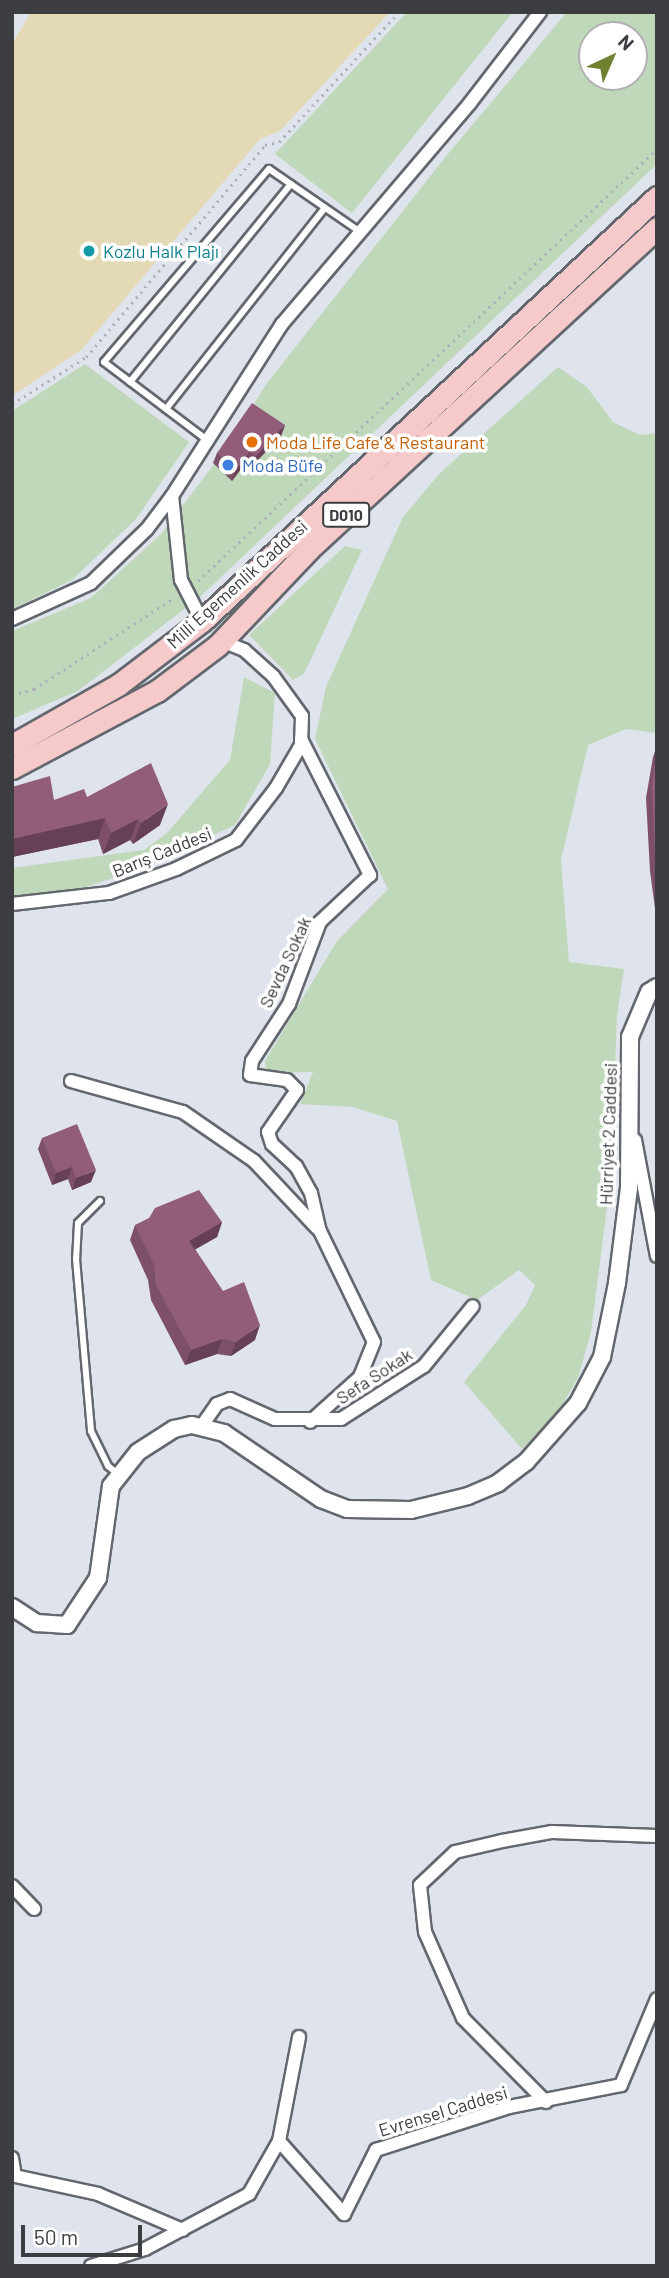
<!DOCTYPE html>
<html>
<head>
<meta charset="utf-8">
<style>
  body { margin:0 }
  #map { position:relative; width:669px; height:2278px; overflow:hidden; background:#dfe3ec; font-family:Barlow,sans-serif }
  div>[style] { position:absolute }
  .green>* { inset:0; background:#c0d8ba }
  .sand>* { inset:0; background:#e3dab5 }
  .path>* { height:2.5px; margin-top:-1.25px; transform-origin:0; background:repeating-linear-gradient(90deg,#acb0b7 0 2px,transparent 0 7px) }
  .roads { filter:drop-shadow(2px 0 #63676e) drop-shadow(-2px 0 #63676e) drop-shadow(0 2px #63676e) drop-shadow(0 -2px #63676e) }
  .service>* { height:6px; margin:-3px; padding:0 3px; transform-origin:3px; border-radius:3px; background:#fff }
  .minor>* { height:12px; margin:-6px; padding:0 6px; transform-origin:6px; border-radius:6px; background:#fff }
  .tertiary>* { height:16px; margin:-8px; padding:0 8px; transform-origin:8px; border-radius:8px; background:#fff }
  .trunk>* { height:21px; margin:-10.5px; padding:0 10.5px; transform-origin:10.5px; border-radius:10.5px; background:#f6caca }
  .wall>* { inset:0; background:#7d5068 }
  .shaded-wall>* { inset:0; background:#664155 }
  .building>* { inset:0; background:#915d79 }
  .dots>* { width:19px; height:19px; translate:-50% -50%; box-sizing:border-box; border:4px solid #fff; border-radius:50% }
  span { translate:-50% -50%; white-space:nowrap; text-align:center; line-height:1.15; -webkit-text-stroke:7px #fff; paint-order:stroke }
  .shield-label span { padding:2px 5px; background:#fff; border:2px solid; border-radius:5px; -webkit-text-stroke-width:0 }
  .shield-label { font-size:16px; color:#3b3d40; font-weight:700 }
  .culture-label { font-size:18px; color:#0d838f }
  .left { translate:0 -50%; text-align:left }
  .food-label { font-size:18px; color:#c56008 }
  .shop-label { font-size:18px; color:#366cbe }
  .street-label { font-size:18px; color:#3b3d40 }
  .frame { position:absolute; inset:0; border:14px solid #3b3d40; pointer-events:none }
  .north { position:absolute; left:578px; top:21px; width:70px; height:70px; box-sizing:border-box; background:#fff; border:2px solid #b1b1b3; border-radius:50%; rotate:44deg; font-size:19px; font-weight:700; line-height:28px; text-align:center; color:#3b3d40 }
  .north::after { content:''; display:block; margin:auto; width:24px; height:32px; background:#708130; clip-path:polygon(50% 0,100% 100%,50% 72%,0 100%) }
  .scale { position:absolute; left:21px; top:2225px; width:121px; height:32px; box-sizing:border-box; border:4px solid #3b3d40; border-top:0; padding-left:9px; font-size:21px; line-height:24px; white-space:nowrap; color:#3b3d40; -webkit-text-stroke:5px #fff; paint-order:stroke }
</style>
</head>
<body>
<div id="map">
  <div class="green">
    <div style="clip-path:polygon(407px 12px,513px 12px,352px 213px,275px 154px)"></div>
    <div style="clip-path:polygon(evenodd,567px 12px,657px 12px,657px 164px,200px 597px,78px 691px,12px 719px,12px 631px,91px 598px,161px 534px,224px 451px,267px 383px,447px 155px,567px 12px,592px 35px,634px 35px,634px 77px,592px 77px,592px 35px)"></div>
    <div style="clip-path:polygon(85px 364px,189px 442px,136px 519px,72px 580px,12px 609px,12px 411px)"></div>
    <div style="clip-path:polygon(558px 367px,587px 387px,613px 422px,640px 435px,657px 433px,657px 733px,626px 729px,588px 745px,561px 860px,569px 962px,624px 969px,617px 1015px,611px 1177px,591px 1332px,578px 1378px,555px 1417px,522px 1449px,464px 1382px,526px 1305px,535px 1285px,519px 1270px,477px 1300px,431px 1280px,397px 1121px,353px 1107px,300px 1104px,313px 1072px,266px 1073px,265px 1061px,337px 941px,388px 889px,315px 739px,326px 687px,403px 517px,440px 473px)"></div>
    <div style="clip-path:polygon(345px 546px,362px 550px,304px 674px,293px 680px,249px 635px)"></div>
    <div style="clip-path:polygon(244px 677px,275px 693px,270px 764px,235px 825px,143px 868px,77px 890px,12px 896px,12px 868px,144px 850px,167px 833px,230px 760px)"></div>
  </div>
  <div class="sand">
    <div style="clip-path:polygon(31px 12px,390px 12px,280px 131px,260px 139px,81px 350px,12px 396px,12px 44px)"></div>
  </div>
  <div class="path">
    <div style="left:12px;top:404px;width:88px;rotate:-32.4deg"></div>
    <div style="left:86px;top:357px;width:277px;rotate:-49.8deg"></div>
    <div style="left:265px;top:145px;width:14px;rotate:-12deg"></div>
    <div style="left:279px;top:142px;width:177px;rotate:-47.3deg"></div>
    <div style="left:198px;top:581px;width:630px;rotate:-43.26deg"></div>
    <div style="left:12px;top:695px;width:23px;rotate:-15deg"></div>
    <div style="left:34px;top:689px;width:168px;rotate:-33.1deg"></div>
  </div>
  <div class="roads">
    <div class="service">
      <div style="left:130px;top:382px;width:255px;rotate:-50.9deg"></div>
      <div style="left:166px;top:409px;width:256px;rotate:-51.7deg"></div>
      <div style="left:207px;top:440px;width:129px;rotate:-142.9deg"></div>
      <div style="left:104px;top:362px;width:254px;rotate:-49.5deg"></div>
      <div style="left:269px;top:169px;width:109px;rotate:34.6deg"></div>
      <div style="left:100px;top:1201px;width:31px;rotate:135deg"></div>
      <div style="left:78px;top:1223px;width:36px;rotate:93deg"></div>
      <div style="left:76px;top:1259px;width:173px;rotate:85deg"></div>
      <div style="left:91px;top:1431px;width:39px;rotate:64deg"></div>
      <div style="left:108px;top:1466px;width:13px;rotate:39deg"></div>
    </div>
    <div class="minor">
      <div style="left:12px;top:619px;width:87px;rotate:-24.5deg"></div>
      <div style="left:91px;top:583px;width:78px;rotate:-44deg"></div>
      <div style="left:147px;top:529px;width:41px;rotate:-52.9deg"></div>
      <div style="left:202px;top:621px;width:46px;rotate:-117.1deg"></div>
      <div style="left:181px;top:580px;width:84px;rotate:-96.1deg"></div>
      <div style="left:172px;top:496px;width:204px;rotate:-57.4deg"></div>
      <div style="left:282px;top:324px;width:290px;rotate:-49.6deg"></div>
      <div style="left:470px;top:103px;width:115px;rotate:-52.4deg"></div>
      <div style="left:301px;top:739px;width:153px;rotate:63.1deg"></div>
      <div style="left:370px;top:875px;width:69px;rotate:136.8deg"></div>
      <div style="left:320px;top:922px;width:88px;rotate:110.7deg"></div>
      <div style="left:289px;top:1004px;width:68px;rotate:123deg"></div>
      <div style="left:252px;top:1061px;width:14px;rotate:98deg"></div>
      <div style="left:250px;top:1075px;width:37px;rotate:8deg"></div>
      <div style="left:287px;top:1080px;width:14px;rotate:45deg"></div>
      <div style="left:297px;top:1090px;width:51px;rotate:124.6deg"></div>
      <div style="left:268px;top:1132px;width:13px;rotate:72deg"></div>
      <div style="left:272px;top:1144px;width:33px;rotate:43deg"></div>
      <div style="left:296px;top:1166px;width:31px;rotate:61deg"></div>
      <div style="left:311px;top:1193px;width:39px;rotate:77deg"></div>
      <div style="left:320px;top:1231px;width:123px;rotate:64.1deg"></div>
      <div style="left:374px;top:1342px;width:38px;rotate:112deg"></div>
      <div style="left:360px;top:1377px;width:67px;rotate:138deg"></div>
      <div style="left:12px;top:904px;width:98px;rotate:-6.5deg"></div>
      <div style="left:109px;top:893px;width:71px;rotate:-19.7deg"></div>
      <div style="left:176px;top:869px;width:67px;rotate:-25.8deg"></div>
      <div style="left:236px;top:840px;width:66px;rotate:-52.4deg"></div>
      <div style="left:276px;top:788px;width:50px;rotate:-59.8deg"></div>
      <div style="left:301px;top:745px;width:29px;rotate:-88deg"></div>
      <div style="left:302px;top:716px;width:49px;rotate:-125.9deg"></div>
      <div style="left:273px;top:676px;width:39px;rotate:-138deg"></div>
      <div style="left:244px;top:650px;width:24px;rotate:-158deg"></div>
      <div style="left:71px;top:1081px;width:116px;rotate:15.5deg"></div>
      <div style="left:183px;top:1112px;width:86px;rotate:34.6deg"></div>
      <div style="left:254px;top:1161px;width:92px;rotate:46.8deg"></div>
      <div style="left:635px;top:1140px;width:118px;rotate:79.3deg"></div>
      <div style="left:201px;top:1427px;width:28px;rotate:-55deg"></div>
      <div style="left:217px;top:1404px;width:14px;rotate:-21deg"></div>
      <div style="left:230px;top:1399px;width:49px;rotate:24deg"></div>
      <div style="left:275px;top:1419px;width:66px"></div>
      <div style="left:341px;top:1419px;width:98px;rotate:-32.6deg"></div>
      <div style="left:424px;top:1366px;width:77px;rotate:-50.8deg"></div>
      <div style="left:12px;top:1886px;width:32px;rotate:46deg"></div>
      <div style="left:546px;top:2102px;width:118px;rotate:-134.7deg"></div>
      <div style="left:463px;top:2018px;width:94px;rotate:-113.8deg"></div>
      <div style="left:425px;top:1932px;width:47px;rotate:-96.1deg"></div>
      <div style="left:420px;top:1885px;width:48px;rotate:-43.3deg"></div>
      <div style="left:455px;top:1852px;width:48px;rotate:-13.2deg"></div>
      <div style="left:502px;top:1841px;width:51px;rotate:-10.2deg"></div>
      <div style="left:552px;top:1832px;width:105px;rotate:2.2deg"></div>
      <div style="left:279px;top:2141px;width:106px;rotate:-79.1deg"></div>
      <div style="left:12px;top:2158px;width:18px;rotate:81deg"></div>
      <div style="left:15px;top:2176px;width:85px;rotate:12.2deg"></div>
      <div style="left:98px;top:2194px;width:92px;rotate:23deg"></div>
      <div style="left:91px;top:2266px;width:57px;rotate:-17.5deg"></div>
      <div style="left:145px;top:2249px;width:118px;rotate:-27.9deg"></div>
      <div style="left:249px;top:2194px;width:61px;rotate:-60.5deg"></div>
      <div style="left:279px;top:2141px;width:98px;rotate:48.3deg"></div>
      <div style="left:344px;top:2214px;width:72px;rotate:-63.4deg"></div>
      <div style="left:376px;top:2150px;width:140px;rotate:-17.9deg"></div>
      <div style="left:509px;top:2107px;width:114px;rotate:-11.1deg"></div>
      <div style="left:621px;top:2085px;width:93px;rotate:-67.3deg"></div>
    </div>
    <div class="tertiary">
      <div style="left:12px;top:1607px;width:30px;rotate:33deg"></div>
      <div style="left:37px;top:1623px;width:30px;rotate:4deg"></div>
      <div style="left:67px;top:1625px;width:56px;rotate:-56.6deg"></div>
      <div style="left:98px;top:1578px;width:93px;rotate:-82deg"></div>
      <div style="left:111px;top:1486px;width:43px;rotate:-51.5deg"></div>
      <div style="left:138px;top:1452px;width:43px;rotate:-32.6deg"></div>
      <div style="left:174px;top:1429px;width:18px;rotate:-13deg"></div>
      <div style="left:192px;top:1425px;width:33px;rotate:14deg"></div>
      <div style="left:224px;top:1433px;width:117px;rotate:34.2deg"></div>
      <div style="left:321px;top:1499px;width:28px;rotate:21deg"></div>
      <div style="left:347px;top:1509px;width:64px;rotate:0.9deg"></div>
      <div style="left:411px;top:1510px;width:59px;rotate:-13.8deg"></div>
      <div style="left:468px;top:1496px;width:33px;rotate:-23deg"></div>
      <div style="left:498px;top:1483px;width:35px;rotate:-37deg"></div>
      <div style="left:526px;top:1462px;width:79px;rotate:-48.6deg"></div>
      <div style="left:578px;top:1403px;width:52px;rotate:-62.4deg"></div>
      <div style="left:602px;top:1357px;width:76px;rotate:-78.5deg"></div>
      <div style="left:617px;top:1283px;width:96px;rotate:-82.8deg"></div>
      <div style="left:629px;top:1188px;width:151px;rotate:-89.6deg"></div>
      <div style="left:630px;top:1037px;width:49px;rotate:-67.1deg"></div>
      <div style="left:649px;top:992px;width:9px;rotate:-32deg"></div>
    </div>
    <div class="trunk">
      <div style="left:12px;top:745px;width:122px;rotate:-29.5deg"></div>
      <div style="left:118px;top:685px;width:106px;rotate:-37.3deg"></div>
      <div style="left:202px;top:621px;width:622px;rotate:-42.98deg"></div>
      <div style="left:12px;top:768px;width:164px;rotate:-28deg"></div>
      <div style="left:157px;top:691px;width:76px;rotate:-37deg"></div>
      <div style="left:218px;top:645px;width:132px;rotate:-46.5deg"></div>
      <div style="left:309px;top:549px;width:473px;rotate:-42.7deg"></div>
    </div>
  </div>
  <div class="wall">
    <div style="clip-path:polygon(285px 425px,281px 436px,252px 466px,246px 462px,232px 481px,213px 463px,217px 453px)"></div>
    <div style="clip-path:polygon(657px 746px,657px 923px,650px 871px,646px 798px,653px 757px)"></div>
    <div style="clip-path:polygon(12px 787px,54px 800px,87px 797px,160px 825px,133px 844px,130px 840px,103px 854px,98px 839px,12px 857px)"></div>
    <div style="clip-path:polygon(42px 1138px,91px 1182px,72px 1190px,68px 1179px,52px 1185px,38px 1149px)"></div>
    <div style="clip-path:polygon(222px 1222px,217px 1237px,195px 1249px,255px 1340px,231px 1356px,217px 1354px,185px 1365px,151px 1300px,148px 1280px,130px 1240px,135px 1225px)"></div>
  </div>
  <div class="shaded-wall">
    <div style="clip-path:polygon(285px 425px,281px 436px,252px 466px,256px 456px)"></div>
    <div style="clip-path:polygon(250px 451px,246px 462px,232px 481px,236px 470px)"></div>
    <div style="clip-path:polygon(168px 804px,160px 825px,133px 844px,141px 823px)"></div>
    <div style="clip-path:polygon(105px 818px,98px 839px,12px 857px,12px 839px)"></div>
    <div style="clip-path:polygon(138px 819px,130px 840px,103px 854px,111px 833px)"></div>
    <div style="clip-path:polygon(72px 1167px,68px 1179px,52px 1185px,56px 1173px)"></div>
    <div style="clip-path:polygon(96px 1170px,91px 1182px,72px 1190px,76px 1178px)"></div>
    <div style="clip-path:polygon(222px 1222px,217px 1237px,184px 1256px,189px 1241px)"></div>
    <div style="clip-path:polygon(260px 1325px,255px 1340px,231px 1356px,236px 1342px)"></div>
    <div style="clip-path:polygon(222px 1339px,217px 1354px,185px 1365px,191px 1350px)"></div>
  </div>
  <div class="building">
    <div style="clip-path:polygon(252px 403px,285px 425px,256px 456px,250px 451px,236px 470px,217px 453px)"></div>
    <div style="clip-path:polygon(657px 751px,657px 869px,655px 857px,652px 783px)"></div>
    <div style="clip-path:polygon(151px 763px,168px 804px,141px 823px,138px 819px,111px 833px,105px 818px,12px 839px,12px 787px,50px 776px,54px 800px,84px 789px,87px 797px)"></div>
    <div style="clip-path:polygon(77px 1124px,96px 1170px,76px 1178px,72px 1167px,56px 1173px,42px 1138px)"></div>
    <div style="clip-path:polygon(199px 1190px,222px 1222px,189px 1241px,223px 1291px,244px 1282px,260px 1325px,236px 1342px,222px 1339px,191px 1350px,156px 1285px,154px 1265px,135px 1225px,149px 1218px,155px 1208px)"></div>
  </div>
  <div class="dots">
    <div style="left:89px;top:251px;background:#0f9aa8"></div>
    <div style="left:252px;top:442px;background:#e8710a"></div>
    <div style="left:228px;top:465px;background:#3f7fe0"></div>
  </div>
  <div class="shield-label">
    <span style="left:346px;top:515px">D010</span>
  </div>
  <div class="culture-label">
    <span class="left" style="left:103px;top:251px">Kozlu Halk Plajı</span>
  </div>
  <div class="food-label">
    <span class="left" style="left:266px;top:442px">Moda Life Cafe &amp; Restaurant</span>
  </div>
  <div class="shop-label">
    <span class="left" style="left:242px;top:465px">Moda Büfe</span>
  </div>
  <div class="street-label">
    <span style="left:237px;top:584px;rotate:-42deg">Milli Egemenlik Caddesi</span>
    <span style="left:162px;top:852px;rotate:-22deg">Barış Caddesi</span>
    <span style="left:285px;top:962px;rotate:-65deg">Sevda Sokak</span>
    <span style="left:608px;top:1134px;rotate:-88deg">Hürriyet 2 Caddesi</span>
    <span style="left:374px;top:1376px;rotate:-33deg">Sefa Sokak</span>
    <span style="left:443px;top:2111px;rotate:-17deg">Evrensel Caddesi</span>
  </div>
  <div class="frame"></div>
  <div class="north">N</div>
  <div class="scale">50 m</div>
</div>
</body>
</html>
